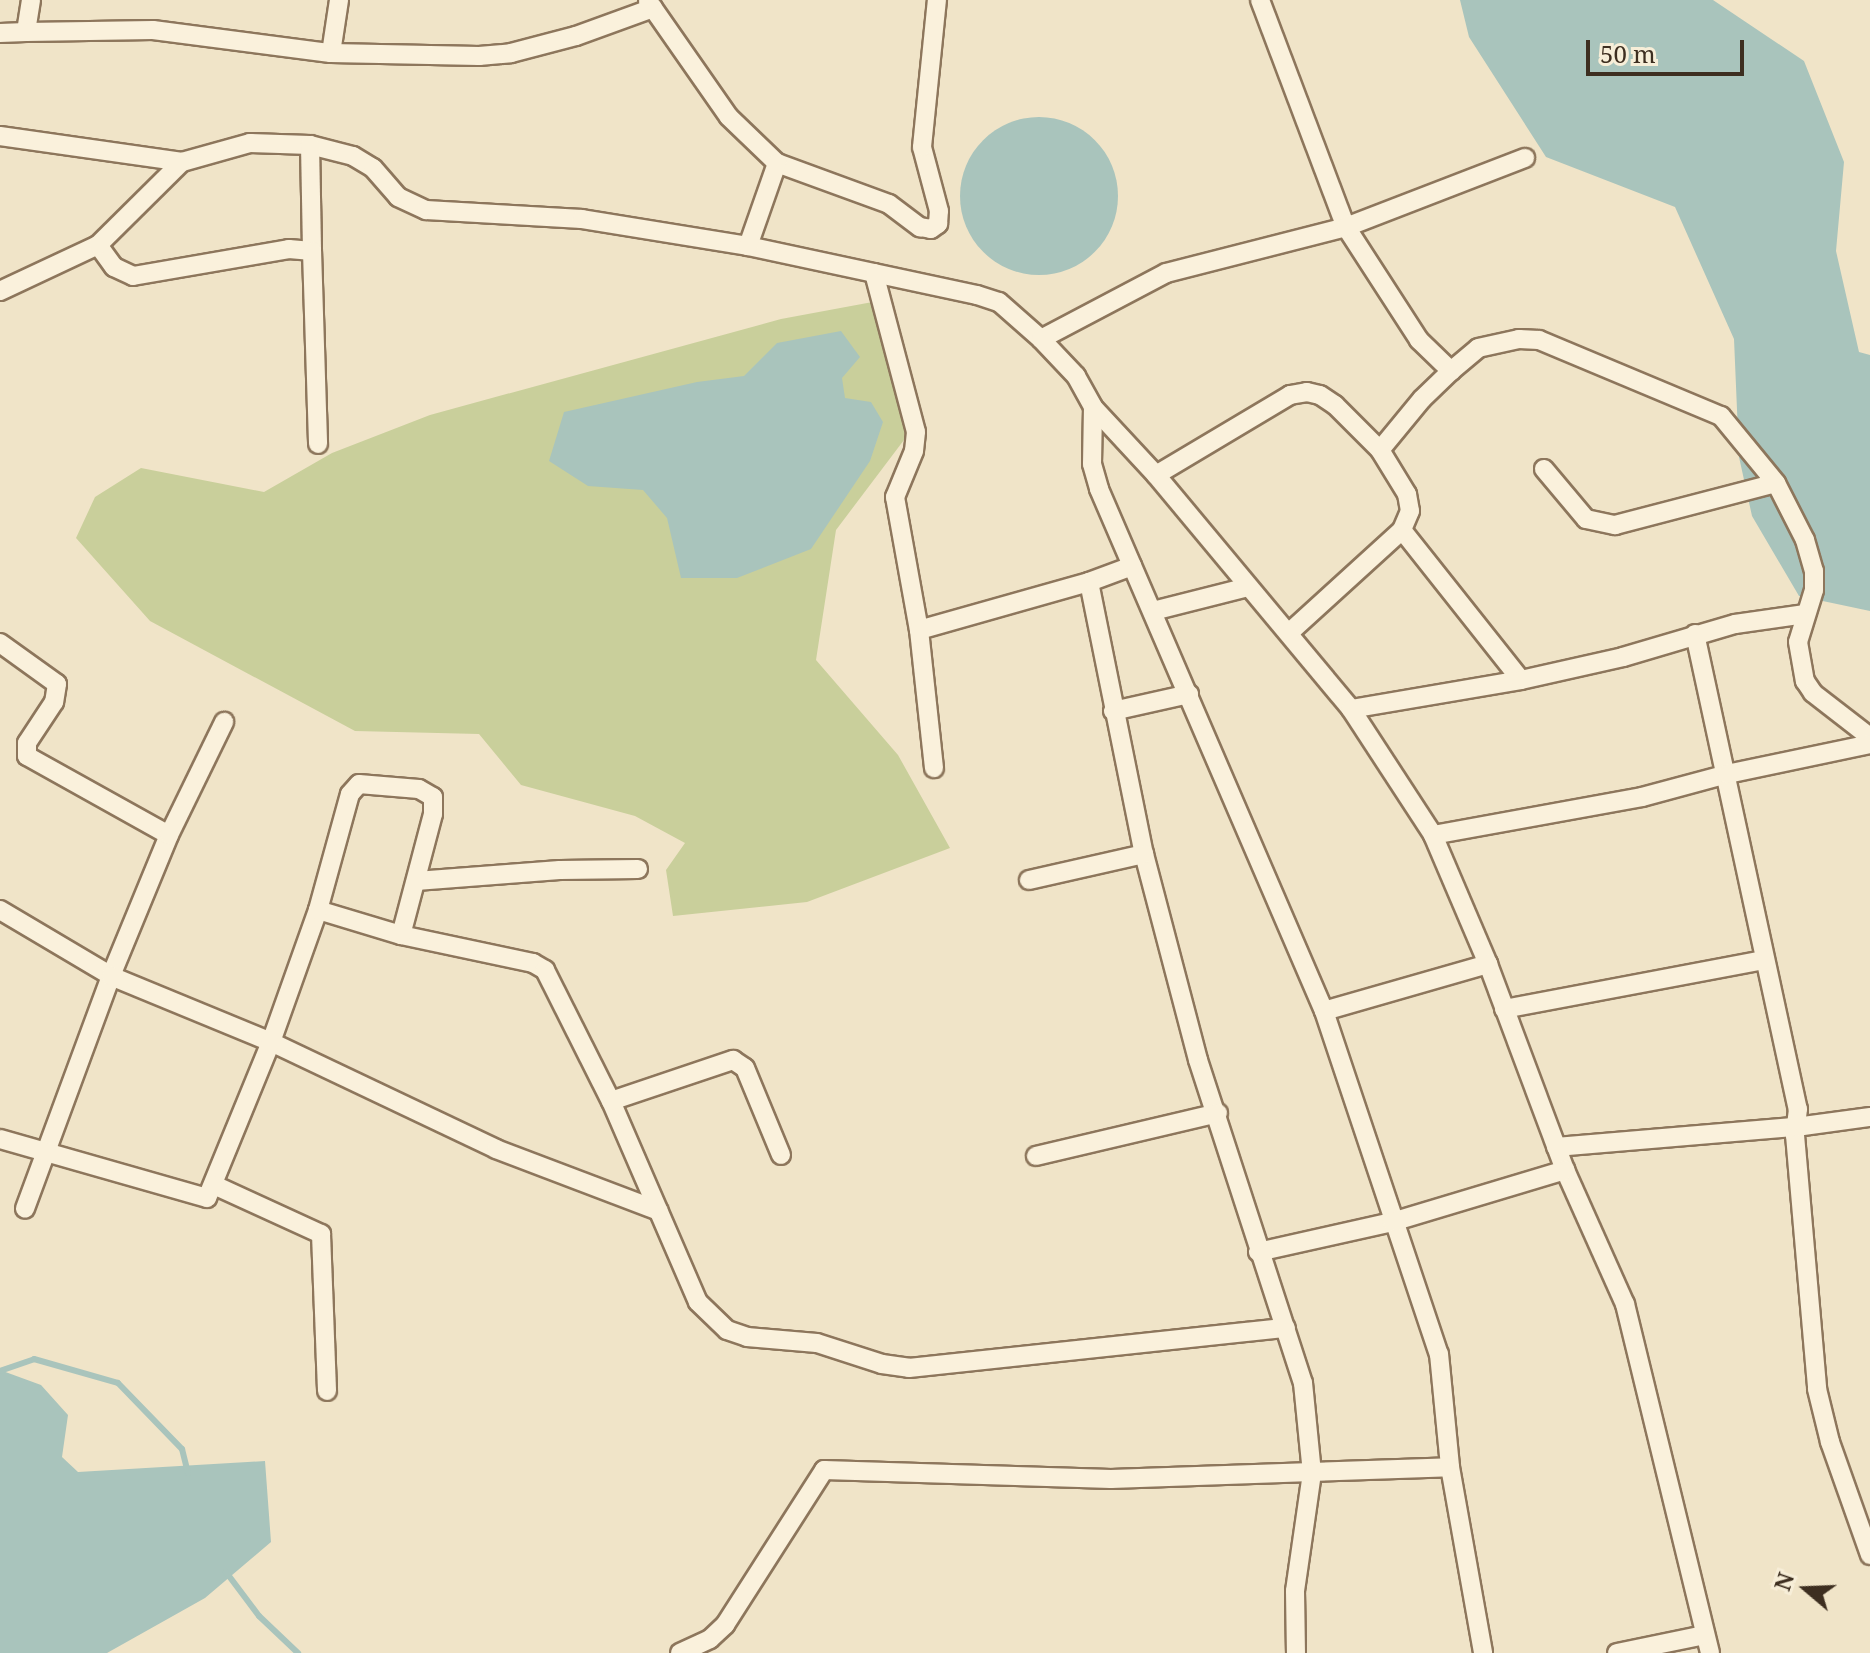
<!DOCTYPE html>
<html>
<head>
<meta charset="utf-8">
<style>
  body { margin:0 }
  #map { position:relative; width:1870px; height:1653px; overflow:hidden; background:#f0e4c8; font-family:"Noto Serif",serif }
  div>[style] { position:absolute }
  .green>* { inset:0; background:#c9cf9b }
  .water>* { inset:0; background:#a9c4bc }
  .round { border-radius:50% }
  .stream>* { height:6px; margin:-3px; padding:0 3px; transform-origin:3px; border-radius:3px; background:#a9c4bc }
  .roads { filter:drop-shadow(2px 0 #8d765c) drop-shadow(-2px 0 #8d765c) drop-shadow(0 2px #8d765c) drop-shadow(0 -2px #8d765c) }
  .street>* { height:18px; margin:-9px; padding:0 9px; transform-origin:9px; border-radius:9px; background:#faf1dc }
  span { translate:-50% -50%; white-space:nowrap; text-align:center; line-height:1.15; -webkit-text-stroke:6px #f7eed8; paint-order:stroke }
  .north { position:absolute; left:1766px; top:1549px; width:80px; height:80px; -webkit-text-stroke:6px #f7eed8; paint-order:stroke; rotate:289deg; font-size:22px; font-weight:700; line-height:32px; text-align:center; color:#3d2e20 }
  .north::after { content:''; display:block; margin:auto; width:28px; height:36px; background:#3d2e20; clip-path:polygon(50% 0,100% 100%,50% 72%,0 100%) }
  .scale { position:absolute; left:1586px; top:40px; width:158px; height:36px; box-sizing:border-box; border:4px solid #3d2e20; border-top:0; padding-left:10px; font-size:24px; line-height:28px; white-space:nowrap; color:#3d2e20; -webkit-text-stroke:6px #f7eed8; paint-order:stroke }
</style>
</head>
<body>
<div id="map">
  <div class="green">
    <div style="clip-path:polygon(878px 301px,913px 428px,836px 530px,816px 660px,898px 755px,950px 848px,807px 902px,673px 916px,666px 870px,685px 843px,635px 816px,521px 785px,479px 734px,355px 731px,150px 621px,76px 538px,95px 497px,141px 468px,264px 492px,332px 453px,430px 415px,781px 319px)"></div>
  </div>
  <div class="water">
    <div style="clip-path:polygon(1460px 0,1713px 0,1804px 61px,1844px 162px,1836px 251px,1859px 352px,1870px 355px,1870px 611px,1799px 596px,1752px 516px,1739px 457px,1734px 339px,1675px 207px,1546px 157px,1469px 37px)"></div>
    <div class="round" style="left:960px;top:117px;width:158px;height:158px"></div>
    <div style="clip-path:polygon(841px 331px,860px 357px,842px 378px,845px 398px,871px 402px,883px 422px,870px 461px,811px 549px,737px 578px,681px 578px,667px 518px,643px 490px,588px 486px,549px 461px,564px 412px,697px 382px,744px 376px,777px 343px)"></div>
    <div style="clip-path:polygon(0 1370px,41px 1385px,68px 1415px,62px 1457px,78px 1472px,265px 1461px,271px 1542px,205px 1598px,107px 1653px,0 1653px)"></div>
  </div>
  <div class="stream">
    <div style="left:0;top:1371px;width:36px;rotate:-19deg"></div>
    <div style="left:34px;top:1359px;width:87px;rotate:15.9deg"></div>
    <div style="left:118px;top:1383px;width:92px;rotate:45.9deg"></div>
    <div style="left:182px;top:1449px;width:25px;rotate:76deg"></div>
    <div style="left:226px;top:1572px;width:55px;rotate:53.1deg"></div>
    <div style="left:259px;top:1616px;width:54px;rotate:43.5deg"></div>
  </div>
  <div class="roads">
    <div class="street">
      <div style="left:31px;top:0;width:32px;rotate:99deg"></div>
      <div style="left:26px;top:32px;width:127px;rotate:-0.9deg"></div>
      <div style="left:153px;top:30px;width:179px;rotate:7.4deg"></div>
      <div style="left:331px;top:53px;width:148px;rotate:1.2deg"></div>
      <div style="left:479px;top:56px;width:32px;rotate:-5deg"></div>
      <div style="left:511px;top:53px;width:67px;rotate:-14.7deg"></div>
      <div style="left:576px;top:36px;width:82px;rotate:-20deg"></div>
      <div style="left:1260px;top:0;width:243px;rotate:69.3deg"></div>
      <div style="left:1346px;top:227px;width:135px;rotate:57.1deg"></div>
      <div style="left:1419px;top:340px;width:45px;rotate:44.1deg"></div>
      <div style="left:1451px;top:371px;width:35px;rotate:-40deg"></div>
      <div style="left:1478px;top:348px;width:42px;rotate:-12.4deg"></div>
      <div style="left:1519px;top:339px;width:20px;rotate:3deg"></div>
      <div style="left:1539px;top:340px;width:197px;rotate:22.7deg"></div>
      <div style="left:1721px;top:416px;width:87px;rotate:50.6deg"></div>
      <div style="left:1776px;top:483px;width:64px;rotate:63deg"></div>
      <div style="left:1805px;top:540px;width:32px;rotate:74deg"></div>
      <div style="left:1814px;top:571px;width:19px;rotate:90deg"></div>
      <div style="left:1814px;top:590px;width:54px;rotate:107.1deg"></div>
      <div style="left:1798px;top:642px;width:40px;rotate:80deg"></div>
      <div style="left:1805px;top:681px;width:14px;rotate:56deg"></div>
      <div style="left:1813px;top:693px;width:72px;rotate:37.7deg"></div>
      <div style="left:648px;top:1px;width:141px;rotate:55.1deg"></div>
      <div style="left:729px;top:117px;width:66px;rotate:43.8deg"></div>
      <div style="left:777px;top:163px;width:119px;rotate:20.1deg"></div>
      <div style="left:889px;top:204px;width:39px;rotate:37deg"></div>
      <div style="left:920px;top:227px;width:11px;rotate:10deg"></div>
      <div style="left:931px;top:229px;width:9px;rotate:-36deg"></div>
      <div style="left:938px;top:224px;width:13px;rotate:-86deg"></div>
      <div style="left:939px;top:211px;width:66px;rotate:-104.9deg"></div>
      <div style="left:922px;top:147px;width:148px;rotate:-84.2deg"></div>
      <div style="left:0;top:33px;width:26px;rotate:-2deg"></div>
      <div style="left:331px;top:53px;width:54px;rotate:-81.4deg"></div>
      <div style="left:0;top:136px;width:184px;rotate:8.1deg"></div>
      <div style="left:182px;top:162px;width:71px;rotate:-15.6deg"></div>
      <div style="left:250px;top:143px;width:60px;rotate:1.9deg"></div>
      <div style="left:310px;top:145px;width:44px;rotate:14.3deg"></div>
      <div style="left:353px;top:156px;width:23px;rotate:31deg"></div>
      <div style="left:373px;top:168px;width:38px;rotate:49deg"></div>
      <div style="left:398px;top:197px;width:31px;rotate:25deg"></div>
      <div style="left:426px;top:210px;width:156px;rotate:3.3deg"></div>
      <div style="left:582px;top:219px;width:168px;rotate:9.2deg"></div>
      <div style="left:748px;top:246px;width:234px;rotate:12.1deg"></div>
      <div style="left:977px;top:295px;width:23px;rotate:18deg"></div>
      <div style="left:999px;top:302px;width:56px;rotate:41.4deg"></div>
      <div style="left:1041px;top:339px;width:51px;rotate:46.6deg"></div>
      <div style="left:1076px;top:376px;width:35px;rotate:61deg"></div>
      <div style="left:1093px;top:407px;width:93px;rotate:47.2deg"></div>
      <div style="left:1156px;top:475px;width:305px;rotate:50.2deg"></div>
      <div style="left:1351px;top:709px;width:150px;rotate:56.9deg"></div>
      <div style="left:1433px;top:835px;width:140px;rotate:66.9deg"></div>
      <div style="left:1488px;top:964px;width:220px;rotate:69.5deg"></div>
      <div style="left:1565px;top:1170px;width:147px;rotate:65.9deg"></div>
      <div style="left:1625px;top:1304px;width:359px;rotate:76.3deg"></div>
      <div style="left:310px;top:145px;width:106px;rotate:88.9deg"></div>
      <div style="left:98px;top:245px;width:27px;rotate:54deg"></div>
      <div style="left:114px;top:267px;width:21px;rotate:25deg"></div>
      <div style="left:133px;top:276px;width:158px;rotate:-9.8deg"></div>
      <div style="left:289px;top:249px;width:23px;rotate:5deg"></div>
      <div style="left:312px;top:251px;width:193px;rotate:88.2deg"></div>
      <div style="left:748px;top:246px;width:88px;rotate:-70.7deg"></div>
      <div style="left:874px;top:273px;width:164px;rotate:75.2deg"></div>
      <div style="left:916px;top:432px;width:19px;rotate:96deg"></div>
      <div style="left:914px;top:451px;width:50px;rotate:112.4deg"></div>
      <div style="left:895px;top:497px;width:135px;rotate:79.8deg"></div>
      <div style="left:919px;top:630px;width:139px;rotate:83.8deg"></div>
      <div style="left:0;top:291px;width:108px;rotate:-25.1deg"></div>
      <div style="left:98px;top:245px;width:118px;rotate:-44.7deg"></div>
      <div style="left:1041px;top:339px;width:141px;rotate:-27.8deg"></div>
      <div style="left:1166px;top:273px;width:186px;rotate:-14.3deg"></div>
      <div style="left:1346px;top:227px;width:192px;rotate:-21.1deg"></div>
      <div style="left:1093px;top:407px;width:57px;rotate:91deg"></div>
      <div style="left:1092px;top:464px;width:26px;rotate:74deg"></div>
      <div style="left:1099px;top:489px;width:568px;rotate:66.68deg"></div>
      <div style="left:1324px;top:1011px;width:362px;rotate:71.5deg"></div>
      <div style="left:1439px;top:1354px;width:114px;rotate:84.4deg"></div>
      <div style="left:1450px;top:1467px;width:189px;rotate:79.9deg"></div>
      <div style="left:1380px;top:450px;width:66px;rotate:-50.5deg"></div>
      <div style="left:1422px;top:399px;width:40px;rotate:-44deg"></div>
      <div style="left:1544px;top:469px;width:65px;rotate:50deg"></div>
      <div style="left:1586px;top:519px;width:30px;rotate:12deg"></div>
      <div style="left:1615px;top:525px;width:166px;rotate:-14.6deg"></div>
      <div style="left:1156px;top:475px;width:156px;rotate:-30.8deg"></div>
      <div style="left:1290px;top:395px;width:17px;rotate:-10deg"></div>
      <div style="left:1307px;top:392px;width:13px;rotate:13deg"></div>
      <div style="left:1320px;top:395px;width:18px;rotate:34deg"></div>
      <div style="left:1335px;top:405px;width:64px;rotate:45deg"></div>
      <div style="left:1380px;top:450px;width:52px;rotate:58.5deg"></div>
      <div style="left:1407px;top:494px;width:17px;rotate:80deg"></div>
      <div style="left:1410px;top:511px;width:21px;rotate:113deg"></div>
      <div style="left:1402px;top:530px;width:153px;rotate:137.7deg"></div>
      <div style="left:1402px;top:530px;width:191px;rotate:51.6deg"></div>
      <div style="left:1089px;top:582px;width:278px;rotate:78.6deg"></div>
      <div style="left:1144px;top:854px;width:213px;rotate:75.3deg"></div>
      <div style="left:1198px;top:1060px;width:340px;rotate:72deg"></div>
      <div style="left:1303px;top:1383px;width:90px;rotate:84.3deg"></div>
      <div style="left:1312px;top:1473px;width:119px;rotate:98.2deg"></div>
      <div style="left:1295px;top:1591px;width:62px;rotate:89.1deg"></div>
      <div style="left:1153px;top:611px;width:98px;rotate:-14.2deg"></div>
      <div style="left:919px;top:630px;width:177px;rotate:-15.8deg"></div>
      <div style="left:1089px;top:582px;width:46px;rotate:-20.4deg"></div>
      <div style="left:1695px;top:634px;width:486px;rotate:77.8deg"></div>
      <div style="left:1798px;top:1109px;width:26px;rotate:97deg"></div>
      <div style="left:1795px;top:1135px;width:255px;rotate:85deg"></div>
      <div style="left:1817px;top:1389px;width:55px;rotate:76.2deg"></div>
      <div style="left:1830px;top:1442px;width:120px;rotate:70.5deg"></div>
      <div style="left:0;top:643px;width:70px;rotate:35.7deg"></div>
      <div style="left:57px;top:684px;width:18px;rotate:99deg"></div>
      <div style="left:54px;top:702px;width:49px;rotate:123.4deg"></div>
      <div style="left:27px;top:743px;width:13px;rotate:90deg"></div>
      <div style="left:27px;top:756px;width:162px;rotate:29.1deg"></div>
      <div style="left:169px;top:835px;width:152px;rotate:112.4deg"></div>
      <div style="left:111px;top:976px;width:248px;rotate:110.3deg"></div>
      <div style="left:1351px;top:709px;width:172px;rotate:-9.7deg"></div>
      <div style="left:1521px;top:680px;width:105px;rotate:-12.7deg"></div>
      <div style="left:1623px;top:657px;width:117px;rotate:-16.4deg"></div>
      <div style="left:1735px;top:624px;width:71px;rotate:-8.1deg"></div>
      <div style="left:1113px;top:711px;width:78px;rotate:-12.6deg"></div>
      <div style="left:169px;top:835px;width:126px;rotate:-64deg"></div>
      <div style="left:1433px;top:835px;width:212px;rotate:-10.3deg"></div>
      <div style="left:1642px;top:797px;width:88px;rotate:-15.1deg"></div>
      <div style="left:1727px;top:774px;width:146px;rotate:-11.8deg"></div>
      <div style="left:1029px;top:880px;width:118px;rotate:-12.7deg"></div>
      <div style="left:416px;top:881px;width:144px;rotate:-4.4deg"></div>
      <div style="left:560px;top:870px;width:78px;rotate:-0.7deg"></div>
      <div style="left:0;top:910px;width:129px;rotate:30.7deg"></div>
      <div style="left:111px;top:976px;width:173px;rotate:22.4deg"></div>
      <div style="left:271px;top:1042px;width:249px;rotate:25.4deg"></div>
      <div style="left:496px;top:1149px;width:174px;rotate:20.8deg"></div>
      <div style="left:318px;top:910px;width:87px;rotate:16.8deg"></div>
      <div style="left:401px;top:935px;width:135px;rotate:12deg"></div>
      <div style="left:533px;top:963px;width:14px;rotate:30deg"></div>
      <div style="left:545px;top:970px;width:147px;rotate:63.3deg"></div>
      <div style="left:611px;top:1101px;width:219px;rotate:66.6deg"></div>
      <div style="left:698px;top:1302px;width:40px;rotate:44deg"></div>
      <div style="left:727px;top:1330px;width:21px;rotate:19deg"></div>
      <div style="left:747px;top:1337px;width:70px;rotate:4.9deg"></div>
      <div style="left:817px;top:1343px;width:68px;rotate:17.9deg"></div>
      <div style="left:882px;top:1364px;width:27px;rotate:8deg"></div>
      <div style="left:909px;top:1368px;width:379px;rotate:-6.1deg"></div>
      <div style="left:1504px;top:1009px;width:265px;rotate:-10.7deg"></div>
      <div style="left:1324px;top:1011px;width:171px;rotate:-16deg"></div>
      <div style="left:611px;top:1101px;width:129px;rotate:-18.6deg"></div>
      <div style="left:733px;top:1060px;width:14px;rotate:34deg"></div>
      <div style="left:745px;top:1068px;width:94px;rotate:67.5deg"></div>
      <div style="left:0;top:1139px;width:215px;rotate:15.9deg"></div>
      <div style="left:207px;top:1198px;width:169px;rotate:-67.7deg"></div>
      <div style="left:271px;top:1042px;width:140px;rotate:-70.4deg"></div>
      <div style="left:318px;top:910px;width:120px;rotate:-74.6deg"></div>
      <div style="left:350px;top:794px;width:13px;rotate:-48deg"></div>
      <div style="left:359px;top:784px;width:60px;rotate:4.8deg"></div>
      <div style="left:419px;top:789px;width:16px;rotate:30deg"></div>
      <div style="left:433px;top:797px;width:17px;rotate:90deg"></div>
      <div style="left:433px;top:814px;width:125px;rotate:104.8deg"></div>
      <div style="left:1556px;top:1147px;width:241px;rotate:-4.8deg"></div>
      <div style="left:1796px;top:1127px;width:75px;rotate:-7.7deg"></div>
      <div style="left:1036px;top:1156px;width:187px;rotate:-13.3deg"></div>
      <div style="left:214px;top:1185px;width:118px;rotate:24.6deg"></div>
      <div style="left:321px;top:1234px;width:157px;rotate:87.8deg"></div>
      <div style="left:1258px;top:1252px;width:137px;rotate:-12.6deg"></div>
      <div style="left:1392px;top:1222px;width:181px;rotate:-16.7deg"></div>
      <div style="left:680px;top:1653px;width:33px;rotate:-25deg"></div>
      <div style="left:710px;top:1639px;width:21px;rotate:-43deg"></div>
      <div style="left:725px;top:1625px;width:184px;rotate:-57.4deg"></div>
      <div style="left:824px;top:1470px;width:287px;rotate:1.8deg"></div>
      <div style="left:1111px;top:1479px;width:339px;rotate:-2deg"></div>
      <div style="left:1617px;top:1653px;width:90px;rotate:-11.6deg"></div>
    </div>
  </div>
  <div class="north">N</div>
  <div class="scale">50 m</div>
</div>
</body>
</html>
